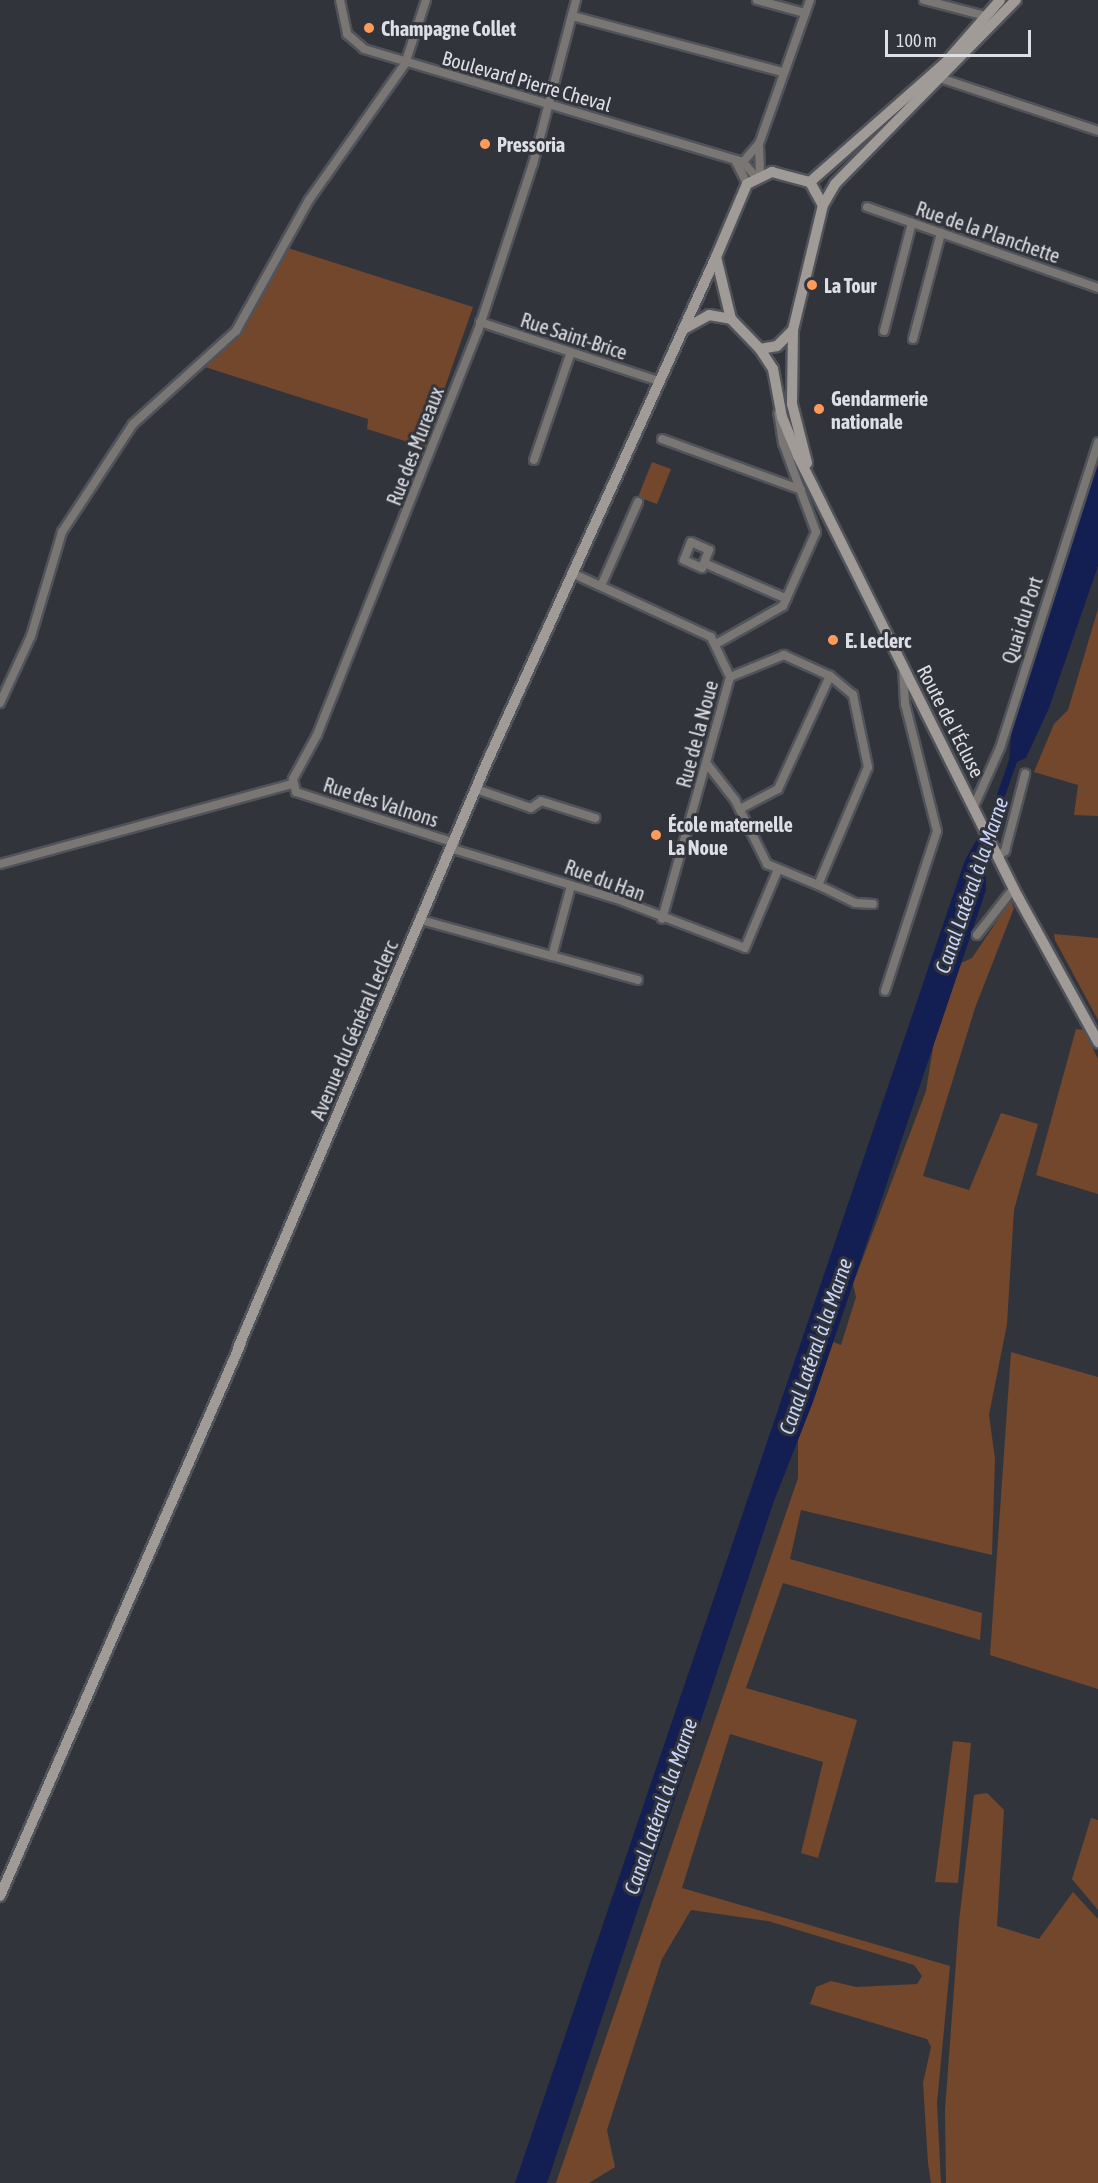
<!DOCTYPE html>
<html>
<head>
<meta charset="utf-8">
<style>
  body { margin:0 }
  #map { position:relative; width:1098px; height:2183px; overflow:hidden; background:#32343c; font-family:"Asap Condensed",sans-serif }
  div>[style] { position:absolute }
  .green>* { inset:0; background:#72472c }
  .water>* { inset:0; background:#131e52 }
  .roads { filter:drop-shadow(2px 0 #51535a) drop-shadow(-2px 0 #51535a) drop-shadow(0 2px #51535a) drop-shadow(0 -2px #51535a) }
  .minor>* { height:8px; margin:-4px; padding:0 4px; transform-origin:4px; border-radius:4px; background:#7a7674 }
  .secondary>* { height:10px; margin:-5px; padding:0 5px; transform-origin:5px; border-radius:5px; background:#a19b97 }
  .dots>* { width:16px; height:16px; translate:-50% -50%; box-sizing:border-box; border:3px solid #32343c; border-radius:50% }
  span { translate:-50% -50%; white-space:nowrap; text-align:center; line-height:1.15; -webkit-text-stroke:6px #32343c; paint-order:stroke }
  .poi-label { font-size:20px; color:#dddfe4; font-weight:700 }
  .left { translate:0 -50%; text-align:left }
  .street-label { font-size:20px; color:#dddfe4 }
  .water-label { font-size:21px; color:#c8d5f8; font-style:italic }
  .scale { position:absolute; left:885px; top:30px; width:146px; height:27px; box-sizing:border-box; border:3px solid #dddfe4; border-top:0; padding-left:8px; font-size:18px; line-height:21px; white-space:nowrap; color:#dddfe4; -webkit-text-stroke:4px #32343c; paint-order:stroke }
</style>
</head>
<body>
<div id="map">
  <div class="green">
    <div style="clip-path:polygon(285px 247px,473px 307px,424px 447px,367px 429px,368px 419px,205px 367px,240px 336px)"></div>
    <div style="clip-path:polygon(652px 462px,671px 469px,657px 504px,638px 497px)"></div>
    <div style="clip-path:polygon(1098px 609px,1098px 816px,1074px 815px,1078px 785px,1034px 772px,1054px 724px,1068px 710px)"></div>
    <div style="clip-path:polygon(1011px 900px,1014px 908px,975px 1008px,923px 1176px,969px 1190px,1001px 1113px,1038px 1124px,1014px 1210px,1007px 1324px,989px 1415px,995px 1459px,992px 1555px,801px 1510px,790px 1559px,982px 1613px,980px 1640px,783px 1583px,746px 1688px,857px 1720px,818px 1858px,801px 1853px,823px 1762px,730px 1734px,682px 1888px,950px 1966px,937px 2103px,941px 2183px,931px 2183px,928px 2163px,923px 2083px,931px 2047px,927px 2039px,810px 2004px,816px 1987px,831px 1981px,856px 1987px,917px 1984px,922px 1976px,914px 1965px,768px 1921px,691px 1910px,662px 1959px,607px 2130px,615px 2167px,589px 2183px,556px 2183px,798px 1478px,798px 1439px,833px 1342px,841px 1345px,856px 1297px,853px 1284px,926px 1091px,934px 1042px,961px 963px,972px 958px)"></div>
    <div style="clip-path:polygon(1054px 934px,1098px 938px,1098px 1020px,1055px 940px)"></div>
    <div style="clip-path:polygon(1076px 1029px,1084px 1030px,1098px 1059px,1098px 1194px,1036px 1175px)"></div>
    <div style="clip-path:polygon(1011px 1352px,1098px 1377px,1098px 1689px,990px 1655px)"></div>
    <div style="clip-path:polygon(953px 1741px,971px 1743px,958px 1883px,935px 1882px)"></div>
    <div style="clip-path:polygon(987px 1793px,1004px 1810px,997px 1926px,1039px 1939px,1073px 1892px,1098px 1919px,1098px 2183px,946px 2183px,945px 2110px,959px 1921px,974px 1795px)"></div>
    <div style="clip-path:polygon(1091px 1818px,1098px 1820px,1098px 1910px,1072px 1879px)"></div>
  </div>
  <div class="water">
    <div style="clip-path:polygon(1098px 465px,1098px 566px,1049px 708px,1026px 758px,1017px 762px,996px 821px,985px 854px,986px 890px,813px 1402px,774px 1501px,547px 2183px,515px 2183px,965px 860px,989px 818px,1009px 760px,1012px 723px)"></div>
  </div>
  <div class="roads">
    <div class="minor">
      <div style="left:340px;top:0;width:35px;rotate:78deg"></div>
      <div style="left:347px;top:34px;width:23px;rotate:41deg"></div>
      <div style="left:364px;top:49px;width:395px;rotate:16.6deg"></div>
      <div style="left:743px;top:162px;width:18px;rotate:49deg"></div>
      <div style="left:757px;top:0;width:50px;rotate:15.2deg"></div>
      <div style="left:924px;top:0;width:64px;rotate:14.5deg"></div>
      <div style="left:572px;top:16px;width:218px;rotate:14.9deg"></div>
      <div style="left:943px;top:79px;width:163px;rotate:18.5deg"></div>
      <div style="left:735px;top:160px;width:27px;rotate:63deg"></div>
      <div style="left:743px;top:162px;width:23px;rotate:-49deg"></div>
      <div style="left:760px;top:174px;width:30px;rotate:-92deg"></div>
      <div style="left:759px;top:144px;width:153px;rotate:-70.5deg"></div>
      <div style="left:867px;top:207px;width:245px;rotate:19.3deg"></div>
      <div style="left:480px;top:322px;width:188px;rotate:18.3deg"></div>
      <div style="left:884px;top:331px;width:112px;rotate:-75.5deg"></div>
      <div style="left:913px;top:339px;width:110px;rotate:-75.2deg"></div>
      <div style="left:662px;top:439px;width:148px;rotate:20.1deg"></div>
      <div style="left:534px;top:460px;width:114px;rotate:-71.1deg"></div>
      <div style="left:691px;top:542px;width:20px;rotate:24deg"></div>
      <div style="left:709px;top:550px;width:19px;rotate:111deg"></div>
      <div style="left:702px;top:568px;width:20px;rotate:-156deg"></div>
      <div style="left:684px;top:560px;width:19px;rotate:-69deg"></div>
      <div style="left:704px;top:563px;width:90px;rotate:23.4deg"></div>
      <div style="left:574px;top:574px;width:151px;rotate:24.7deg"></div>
      <div style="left:711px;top:637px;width:44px;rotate:64.6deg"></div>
      <div style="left:730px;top:677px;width:251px;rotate:105.7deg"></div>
      <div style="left:601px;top:586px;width:92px;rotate:-66.2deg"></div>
      <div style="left:716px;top:644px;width:77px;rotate:-29.6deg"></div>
      <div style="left:783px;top:606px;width:81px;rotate:-66deg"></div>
      <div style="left:816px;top:532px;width:95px;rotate:-110.3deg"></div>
      <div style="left:783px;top:443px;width:30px;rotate:-99deg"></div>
      <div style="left:0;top:703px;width:74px;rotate:-65.2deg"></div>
      <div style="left:31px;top:636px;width:109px;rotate:-73.4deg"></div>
      <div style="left:62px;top:532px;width:129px;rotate:-56.7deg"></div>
      <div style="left:133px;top:424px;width:139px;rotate:-42.1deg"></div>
      <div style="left:236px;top:331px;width:150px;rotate:-60.9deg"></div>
      <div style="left:309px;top:200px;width:166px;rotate:-54.8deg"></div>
      <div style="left:405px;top:64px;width:67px;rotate:-71.8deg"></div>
      <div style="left:707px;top:764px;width:46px;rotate:52.1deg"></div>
      <div style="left:735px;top:800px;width:72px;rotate:63.4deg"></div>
      <div style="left:767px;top:864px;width:55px;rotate:22.4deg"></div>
      <div style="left:818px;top:885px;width:128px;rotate:-67deg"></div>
      <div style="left:868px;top:767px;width:74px;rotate:-101.8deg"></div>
      <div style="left:853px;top:695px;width:30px;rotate:-140deg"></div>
      <div style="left:830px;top:676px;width:51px;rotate:-155.5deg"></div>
      <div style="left:784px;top:655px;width:58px;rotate:157.8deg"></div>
      <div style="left:479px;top:790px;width:55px;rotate:19.1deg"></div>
      <div style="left:531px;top:808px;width:12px;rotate:-35deg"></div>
      <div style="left:541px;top:801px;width:57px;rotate:17.5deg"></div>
      <div style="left:974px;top:806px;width:64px;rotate:-65.9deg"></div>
      <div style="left:1000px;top:748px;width:321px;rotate:-72.2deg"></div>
      <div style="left:740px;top:809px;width:43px;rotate:-27.8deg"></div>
      <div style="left:778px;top:789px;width:124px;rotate:-65.3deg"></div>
      <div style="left:455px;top:843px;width:167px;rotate:-162.2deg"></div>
      <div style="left:296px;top:792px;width:13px;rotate:-103deg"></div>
      <div style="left:293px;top:779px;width:50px;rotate:-61.4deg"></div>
      <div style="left:317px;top:735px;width:435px;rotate:-68.3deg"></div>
      <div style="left:478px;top:331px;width:176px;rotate:-71.8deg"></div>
      <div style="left:533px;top:164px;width:170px;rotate:-75.3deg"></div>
      <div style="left:453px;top:849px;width:171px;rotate:17deg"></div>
      <div style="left:617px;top:899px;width:137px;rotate:20.9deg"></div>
      <div style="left:745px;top:948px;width:82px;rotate:-67.2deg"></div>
      <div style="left:998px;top:856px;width:9px;rotate:-36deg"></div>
      <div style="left:1005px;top:851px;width:80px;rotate:-75.4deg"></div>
      <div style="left:0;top:864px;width:304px;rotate:-15.3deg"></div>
      <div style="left:818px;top:885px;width:41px;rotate:25.9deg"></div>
      <div style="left:855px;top:903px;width:18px;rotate:3deg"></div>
      <div style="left:421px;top:920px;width:136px;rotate:15.4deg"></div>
      <div style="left:552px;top:956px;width:73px;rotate:-74.8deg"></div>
      <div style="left:977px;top:935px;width:60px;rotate:-51.8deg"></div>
      <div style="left:552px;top:956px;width:89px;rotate:15.6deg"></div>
      <div style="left:885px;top:991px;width:168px;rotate:-72deg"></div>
      <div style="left:937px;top:831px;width:131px;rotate:-104.1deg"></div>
      <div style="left:905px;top:704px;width:37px;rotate:-93deg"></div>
    </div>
    <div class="secondary">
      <div style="left:772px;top:172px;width:39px;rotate:15deg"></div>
      <div style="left:810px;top:182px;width:26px;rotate:61deg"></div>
      <div style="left:823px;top:205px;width:129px;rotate:103.5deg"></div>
      <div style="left:793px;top:330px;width:23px;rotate:135deg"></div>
      <div style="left:777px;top:346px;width:17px;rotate:170deg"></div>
      <div style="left:760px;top:349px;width:42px;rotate:-134deg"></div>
      <div style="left:731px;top:319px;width:64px;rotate:-103.6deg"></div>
      <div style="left:716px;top:257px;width:79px;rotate:-67deg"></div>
      <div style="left:747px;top:184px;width:28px;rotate:-26deg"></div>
      <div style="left:810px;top:182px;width:181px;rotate:-41.4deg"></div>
      <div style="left:946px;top:62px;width:82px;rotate:-48.9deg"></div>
      <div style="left:823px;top:205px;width:24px;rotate:-60deg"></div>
      <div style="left:835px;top:184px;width:258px;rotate:-45.5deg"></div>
      <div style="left:684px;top:329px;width:29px;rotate:-29deg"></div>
      <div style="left:709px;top:315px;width:22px;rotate:10deg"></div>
      <div style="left:793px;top:330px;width:74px;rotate:90.8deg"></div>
      <div style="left:792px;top:404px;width:61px;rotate:75.7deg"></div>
      <div style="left:760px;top:349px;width:24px;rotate:57deg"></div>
      <div style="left:773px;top:369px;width:49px;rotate:79.4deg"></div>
      <div style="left:782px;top:417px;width:42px;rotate:67.7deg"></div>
      <div style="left:798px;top:456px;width:493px;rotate:63.5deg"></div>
      <div style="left:1018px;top:897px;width:166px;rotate:61.1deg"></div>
      <div style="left:238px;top:1348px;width:639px;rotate:-66.97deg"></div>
      <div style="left:488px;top:760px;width:552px;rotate:-65.62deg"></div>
      <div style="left:0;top:1896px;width:603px;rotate:-66.45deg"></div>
    </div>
  </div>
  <div class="dots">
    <div style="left:369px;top:28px;background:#ff9b5a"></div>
    <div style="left:485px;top:144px;background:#ff9b5a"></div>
    <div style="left:812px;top:285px;background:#ff9b5a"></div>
    <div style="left:819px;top:409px;background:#ff9b5a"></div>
    <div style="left:833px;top:640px;background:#ff9b5a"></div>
    <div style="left:656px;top:835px;background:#ff9b5a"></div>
  </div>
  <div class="poi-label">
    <span class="left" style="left:381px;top:28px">Champagne Collet</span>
    <span class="left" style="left:497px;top:144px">Pressoria</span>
    <span class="left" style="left:824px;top:285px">La Tour</span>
    <span class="left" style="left:831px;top:410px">Gendarmerie<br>nationale</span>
    <span class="left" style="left:845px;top:640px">E. Leclerc</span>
    <span class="left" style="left:668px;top:836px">École maternelle<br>La Noue</span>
  </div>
  <div class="street-label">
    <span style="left:527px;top:81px;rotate:16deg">Boulevard Pierre Cheval</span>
    <span style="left:988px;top:232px;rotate:19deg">Rue de la Planchette</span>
    <span style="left:574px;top:336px;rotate:18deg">Rue Saint-Brice</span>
    <span style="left:415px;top:446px;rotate:-69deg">Rue des Mureaux</span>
    <span style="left:1022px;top:620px;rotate:-72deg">Quai du Port</span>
    <span style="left:951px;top:721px;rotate:63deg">Route de l'Écluse</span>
    <span style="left:697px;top:734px;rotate:-75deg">Rue de la Noue</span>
    <span style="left:381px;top:802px;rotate:18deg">Rue des Valnons</span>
    <span style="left:605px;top:880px;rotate:20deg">Rue du Han</span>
    <span style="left:354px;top:1030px;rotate:-67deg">Avenue du Général Leclerc</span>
  </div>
  <div class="water-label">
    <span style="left:971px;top:885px;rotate:-71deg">Canal Latéral à la Marne</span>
    <span style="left:815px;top:1346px;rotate:-71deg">Canal Latéral à la Marne</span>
    <span style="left:660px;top:1806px;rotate:-71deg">Canal Latéral à la Marne</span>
  </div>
  <div class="scale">100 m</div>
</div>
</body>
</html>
